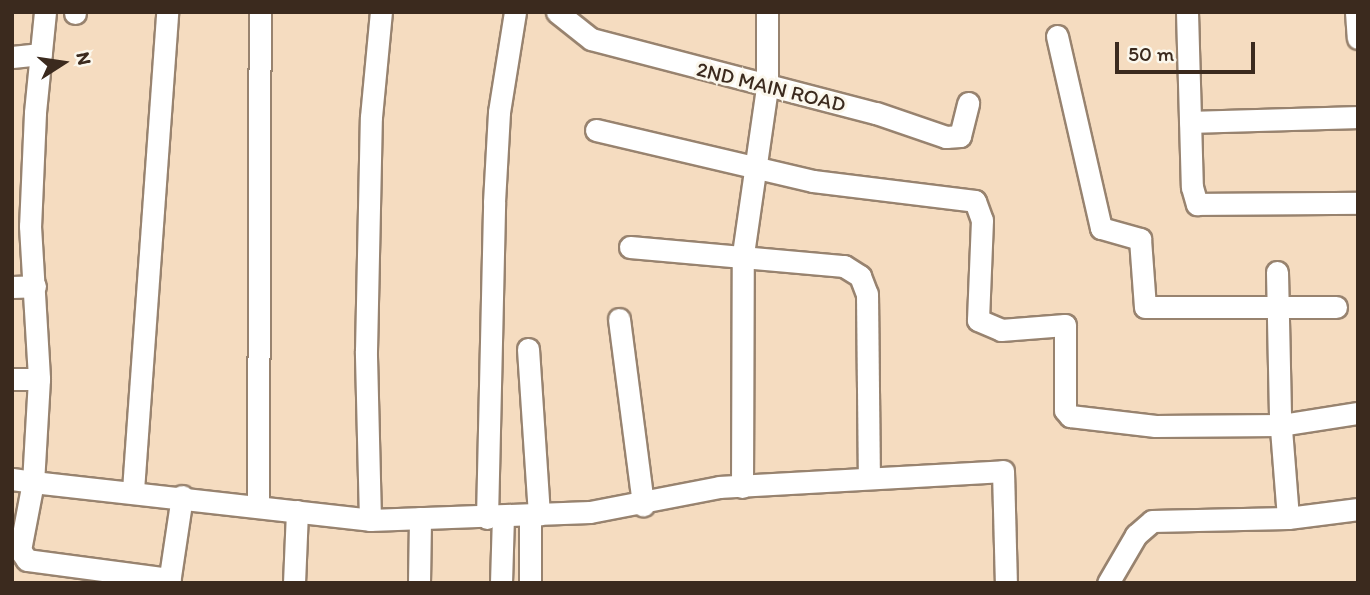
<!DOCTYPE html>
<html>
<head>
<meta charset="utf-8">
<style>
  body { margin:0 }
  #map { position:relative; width:1370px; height:595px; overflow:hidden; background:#f5dcc0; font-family:Itim,sans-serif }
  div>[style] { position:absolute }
  .roads { filter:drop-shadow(2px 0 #98836f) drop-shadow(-2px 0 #98836f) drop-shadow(0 2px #98836f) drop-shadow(0 -2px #98836f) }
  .minor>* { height:21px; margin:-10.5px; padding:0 10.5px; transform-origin:10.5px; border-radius:10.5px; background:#fff }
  span { translate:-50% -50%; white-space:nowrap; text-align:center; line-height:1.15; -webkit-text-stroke:6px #fbf7ec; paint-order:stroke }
  .street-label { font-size:21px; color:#3b2a1e }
  .frame { position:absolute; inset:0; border:14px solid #3b2a1e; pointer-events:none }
  .north { position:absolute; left:28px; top:28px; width:70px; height:70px; -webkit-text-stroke:5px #fbf7ec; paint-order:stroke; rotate:78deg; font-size:19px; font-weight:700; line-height:28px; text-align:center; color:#3b2a1e }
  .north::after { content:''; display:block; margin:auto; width:24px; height:32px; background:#3b2a1e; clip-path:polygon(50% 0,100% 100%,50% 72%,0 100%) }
  .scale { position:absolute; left:1115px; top:42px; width:140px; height:32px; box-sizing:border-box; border:4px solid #3b2a1e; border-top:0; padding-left:9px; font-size:21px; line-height:24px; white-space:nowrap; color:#3b2a1e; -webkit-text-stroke:5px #fbf7ec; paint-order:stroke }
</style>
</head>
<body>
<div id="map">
  <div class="roads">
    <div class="minor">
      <div style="left:45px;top:12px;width:101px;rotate:95.7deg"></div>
      <div style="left:35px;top:113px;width:113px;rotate:92.5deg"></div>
      <div style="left:30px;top:226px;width:153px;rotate:86.6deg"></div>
      <div style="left:39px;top:379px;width:103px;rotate:93.3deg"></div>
      <div style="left:33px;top:482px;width:339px;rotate:6.4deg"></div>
      <div style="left:370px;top:520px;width:220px;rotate:-2.1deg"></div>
      <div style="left:590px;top:512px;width:132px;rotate:-10.9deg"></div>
      <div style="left:720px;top:487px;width:283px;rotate:-3.2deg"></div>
      <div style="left:1003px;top:471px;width:112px;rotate:88.5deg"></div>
      <div style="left:557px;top:12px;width:43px;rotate:38.5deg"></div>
      <div style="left:591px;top:39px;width:294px;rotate:14.6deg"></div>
      <div style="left:876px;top:113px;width:74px;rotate:18.9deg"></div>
      <div style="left:946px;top:137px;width:14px;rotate:-4deg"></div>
      <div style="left:960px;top:136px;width:34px;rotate:-76deg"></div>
      <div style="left:1187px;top:12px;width:175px;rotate:88.4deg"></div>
      <div style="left:1192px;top:187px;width:18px;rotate:74deg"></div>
      <div style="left:1197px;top:204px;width:161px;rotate:-0.4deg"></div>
      <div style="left:1356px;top:12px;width:26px;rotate:86deg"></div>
      <div style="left:75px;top:13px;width:1px;rotate:-90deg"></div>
      <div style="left:1057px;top:36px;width:197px;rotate:77.1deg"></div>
      <div style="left:1101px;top:228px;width:41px;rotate:15.8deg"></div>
      <div style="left:1140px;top:239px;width:68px;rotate:85.8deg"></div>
      <div style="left:1145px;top:307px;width:191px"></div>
      <div style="left:12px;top:57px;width:29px;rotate:-6deg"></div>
      <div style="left:1190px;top:122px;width:168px;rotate:-1.7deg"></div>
      <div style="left:596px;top:130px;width:223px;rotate:13.2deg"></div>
      <div style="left:813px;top:181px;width:163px;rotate:7deg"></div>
      <div style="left:975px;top:201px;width:20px;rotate:70deg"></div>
      <div style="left:982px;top:220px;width:100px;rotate:92.3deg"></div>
      <div style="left:978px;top:320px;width:25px;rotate:23deg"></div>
      <div style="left:1001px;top:330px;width:64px;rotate:-4.5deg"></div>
      <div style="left:1065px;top:325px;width:85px;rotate:90deg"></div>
      <div style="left:1065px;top:410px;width:8px;rotate:50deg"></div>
      <div style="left:1070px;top:416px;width:86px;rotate:6.7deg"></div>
      <div style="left:1155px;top:426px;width:126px;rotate:-0.5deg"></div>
      <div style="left:1281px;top:425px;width:78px;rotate:-8.9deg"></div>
      <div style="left:630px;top:247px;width:215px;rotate:5.1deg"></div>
      <div style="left:844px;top:266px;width:19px;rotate:32deg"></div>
      <div style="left:860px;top:276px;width:19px;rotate:69deg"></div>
      <div style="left:867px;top:294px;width:184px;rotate:89.4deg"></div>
      <div style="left:1277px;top:272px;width:144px;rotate:88.8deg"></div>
      <div style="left:1280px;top:416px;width:102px;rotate:85.5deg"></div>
      <div style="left:12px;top:287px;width:23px;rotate:-2deg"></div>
      <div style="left:619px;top:319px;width:188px;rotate:82.6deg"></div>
      <div style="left:528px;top:349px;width:166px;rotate:86.2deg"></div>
      <div style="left:12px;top:379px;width:27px"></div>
      <div style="left:12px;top:479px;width:21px;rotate:8deg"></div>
      <div style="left:33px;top:482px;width:69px;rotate:100.8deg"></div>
      <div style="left:20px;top:550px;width:12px;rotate:55deg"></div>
      <div style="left:27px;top:560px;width:144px;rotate:7.6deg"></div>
      <div style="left:742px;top:487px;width:233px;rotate:-89.8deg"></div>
      <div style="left:743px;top:254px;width:168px;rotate:-81.8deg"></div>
      <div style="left:767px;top:88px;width:76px;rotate:-90deg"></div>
      <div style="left:133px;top:490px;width:479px;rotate:-85.9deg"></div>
      <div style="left:258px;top:507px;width:495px;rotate:-89.8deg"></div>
      <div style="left:530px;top:516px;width:67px;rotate:90deg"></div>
      <div style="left:487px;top:518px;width:316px;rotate:-88.7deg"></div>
      <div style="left:494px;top:202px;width:90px;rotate:-86.8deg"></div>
      <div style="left:499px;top:112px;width:101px;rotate:-80.9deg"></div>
      <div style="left:370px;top:520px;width:169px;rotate:-91.4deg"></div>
      <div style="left:366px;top:351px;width:234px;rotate:-88.8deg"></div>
      <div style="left:371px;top:117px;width:105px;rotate:-84.6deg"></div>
      <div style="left:169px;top:583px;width:88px;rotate:-81.5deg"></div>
      <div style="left:294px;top:583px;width:72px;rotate:-87.6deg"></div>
      <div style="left:419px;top:583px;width:65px;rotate:-89.1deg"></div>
      <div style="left:501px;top:583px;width:66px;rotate:-88.3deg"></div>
      <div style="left:1108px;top:583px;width:56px;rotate:-59.7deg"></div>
      <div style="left:1136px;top:535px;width:21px;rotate:-41deg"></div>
      <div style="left:1152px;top:521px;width:136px;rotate:-1.3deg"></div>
      <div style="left:1288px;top:518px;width:71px;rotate:-7.3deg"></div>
    </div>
  </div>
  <div class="street-label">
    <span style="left:771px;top:87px;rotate:14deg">2ND MAIN ROAD</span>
  </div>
  <div class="frame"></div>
  <div class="north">N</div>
  <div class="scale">50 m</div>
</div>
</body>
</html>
